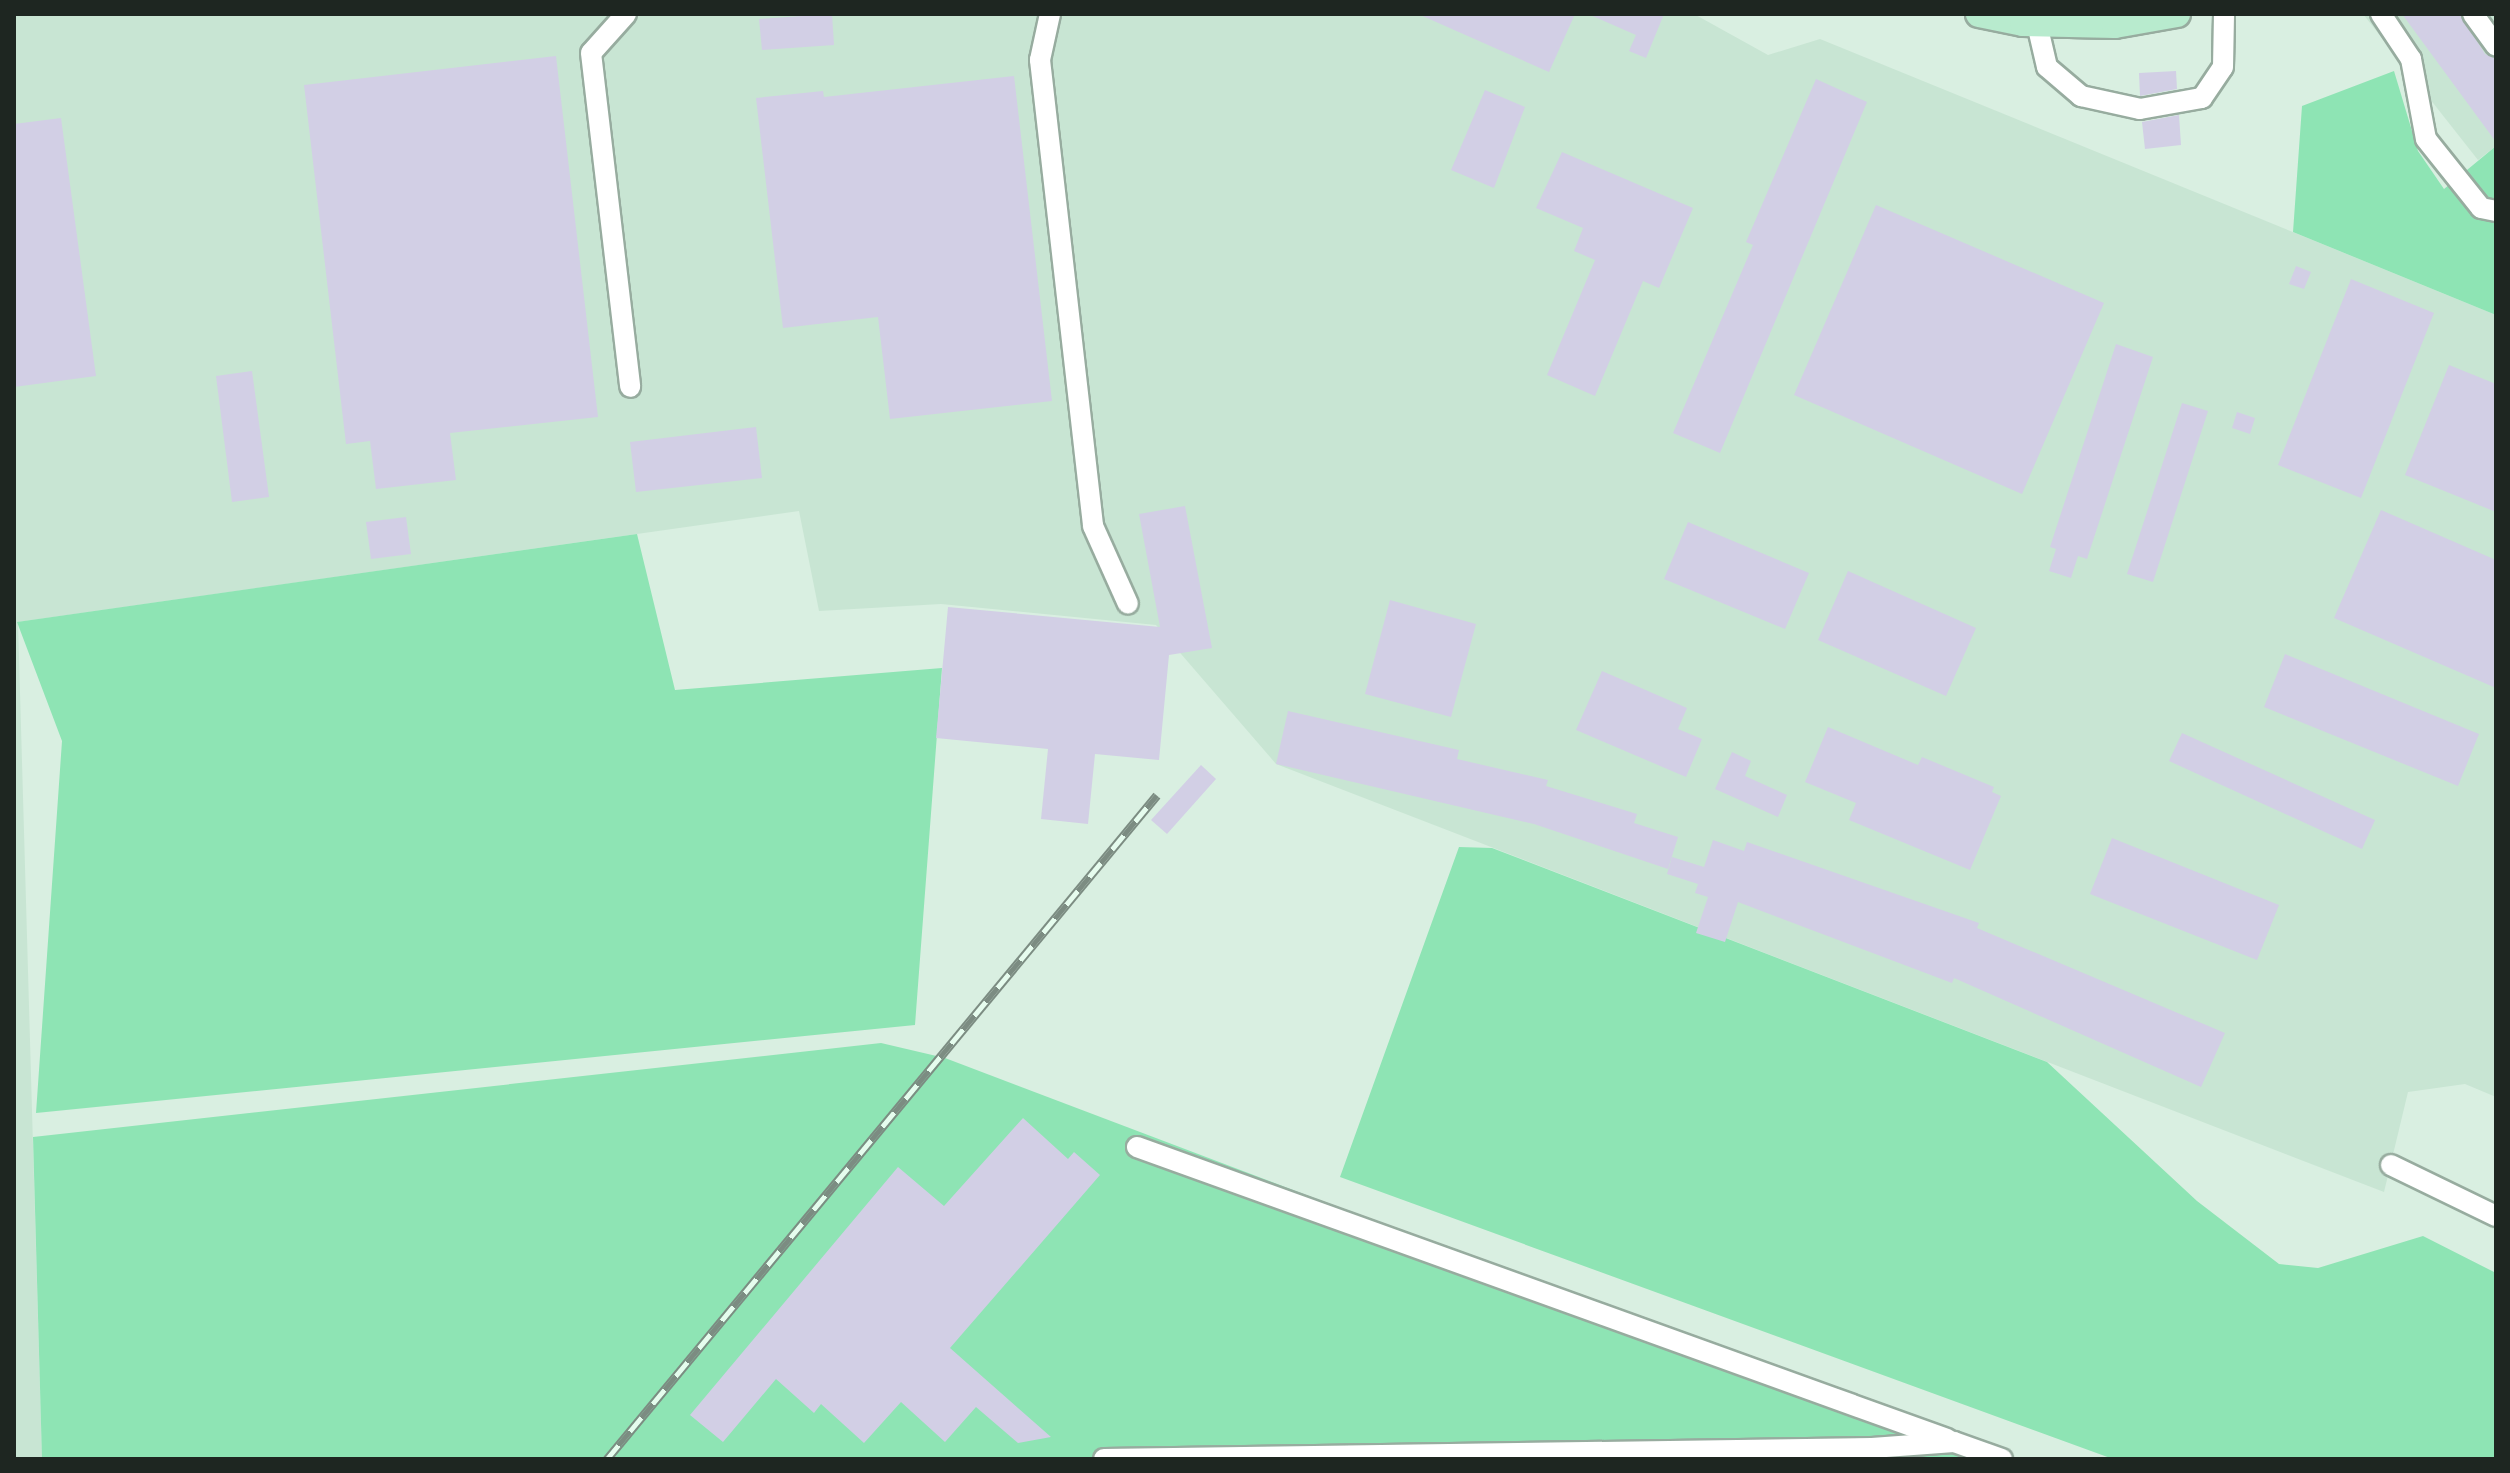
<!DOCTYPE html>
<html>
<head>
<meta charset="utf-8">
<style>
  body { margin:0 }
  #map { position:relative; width:2510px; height:1473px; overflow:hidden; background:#d9efe1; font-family:Roboto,sans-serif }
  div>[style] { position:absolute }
  .built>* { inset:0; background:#c8e5d3 }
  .green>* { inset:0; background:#8ee4b4 }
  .building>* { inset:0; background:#d2cfe5 }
  .roads { filter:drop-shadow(2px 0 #97ac9f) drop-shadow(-2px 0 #97ac9f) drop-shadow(0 2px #97ac9f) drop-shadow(0 -2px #97ac9f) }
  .minor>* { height:20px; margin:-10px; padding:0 10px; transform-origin:10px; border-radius:10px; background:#fff }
  .major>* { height:26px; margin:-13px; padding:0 13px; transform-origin:13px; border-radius:13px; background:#b8ebce }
  .rail>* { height:9px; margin-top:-4.5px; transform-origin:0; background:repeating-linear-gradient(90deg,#e6fcee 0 18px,#7c8c82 0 36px); box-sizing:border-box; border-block:2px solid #7c8c82 }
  span { translate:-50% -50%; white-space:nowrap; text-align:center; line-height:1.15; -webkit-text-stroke:6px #e6fcee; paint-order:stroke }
  .frame { position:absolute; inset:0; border:16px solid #1e2621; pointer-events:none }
</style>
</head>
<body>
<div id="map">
  <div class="built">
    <div style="clip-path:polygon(14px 14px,1694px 14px,1768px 55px,1820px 39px,2496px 315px,2496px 1097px,2465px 1084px,2408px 1092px,2384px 1192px,1276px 764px,1156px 625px,941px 604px,819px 611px,799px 511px,18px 622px,42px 1459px,14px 1459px)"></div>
    <div style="clip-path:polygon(2363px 14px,2496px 14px,2496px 146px,2478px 160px)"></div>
  </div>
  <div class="green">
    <div style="clip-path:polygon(2394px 71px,2418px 151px,2444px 189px,2496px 146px,2496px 315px,2293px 232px,2302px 106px)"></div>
    <div style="clip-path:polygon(637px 534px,675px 690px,942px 668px,915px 1025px,36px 1113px,62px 741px,17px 622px)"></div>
    <div style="clip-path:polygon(1459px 847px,1492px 848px,2047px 1062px,2197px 1201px,2279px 1264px,2318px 1268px,2423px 1236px,2496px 1273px,2496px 1459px,2113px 1459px,1340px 1177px)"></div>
    <div style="clip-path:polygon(881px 1043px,945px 1058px,2002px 1459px,42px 1459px,33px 1137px)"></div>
  </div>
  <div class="building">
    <div style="clip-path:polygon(832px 14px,834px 45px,762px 50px,759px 19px)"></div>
    <div style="clip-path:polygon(1418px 14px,1575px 14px,1549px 72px)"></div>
    <div style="clip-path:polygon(1588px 14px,1664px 14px,1646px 58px,1629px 51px,1636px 35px)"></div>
    <div style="clip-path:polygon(2402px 14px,2460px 14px,2485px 54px,2496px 59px,2496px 142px)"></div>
    <div style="clip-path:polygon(556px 56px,598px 417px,450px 433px,456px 480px,376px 489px,370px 441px,346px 444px,304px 85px)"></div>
    <div style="clip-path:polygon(2176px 71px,2177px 89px,2140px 96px,2139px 73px)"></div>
    <div style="clip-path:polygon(1014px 76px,1052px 401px,890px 419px,878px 317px,783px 328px,756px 98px,823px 91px,824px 97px)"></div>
    <div style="clip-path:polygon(1816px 79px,1867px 102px,1720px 453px,1673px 433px,1753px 245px,1746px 242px)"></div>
    <div style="clip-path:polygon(1485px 90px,1525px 107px,1494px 188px,1451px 170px)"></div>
    <div style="clip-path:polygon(2179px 115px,2181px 145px,2145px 149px,2142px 122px)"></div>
    <div style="clip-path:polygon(61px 118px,96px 376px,14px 387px,14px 124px)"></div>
    <div style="clip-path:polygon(1562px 152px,1693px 208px,1659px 288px,1643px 281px,1595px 396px,1547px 375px,1595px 260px,1574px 251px,1583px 228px,1536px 208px)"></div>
    <div style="clip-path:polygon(1876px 205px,2104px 303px,2022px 494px,1794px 395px)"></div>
    <div style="clip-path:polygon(2296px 266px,2311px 272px,2304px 289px,2289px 284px)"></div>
    <div style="clip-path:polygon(2351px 279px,2434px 313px,2361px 498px,2278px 465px)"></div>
    <div style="clip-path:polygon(2116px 344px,2153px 357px,2087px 559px,2078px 556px,2071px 578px,2049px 571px,2056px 549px,2050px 547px)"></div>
    <div style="clip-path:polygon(2449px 365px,2496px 384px,2496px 512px,2405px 475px)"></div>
    <div style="clip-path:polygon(252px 371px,269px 497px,232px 502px,216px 376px)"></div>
    <div style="clip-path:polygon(2182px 403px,2208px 411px,2153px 582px,2127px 574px)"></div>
    <div style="clip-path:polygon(2237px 412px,2255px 418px,2250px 434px,2232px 428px)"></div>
    <div style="clip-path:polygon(756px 427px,762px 478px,636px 492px,630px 442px)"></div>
    <div style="clip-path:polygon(1185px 506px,1212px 648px,1169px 655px,1159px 760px,1095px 754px,1088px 824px,1041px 819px,1048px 749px,936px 738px,948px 607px,1160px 627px,1139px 514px)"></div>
    <div style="clip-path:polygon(2381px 510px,2496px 560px,2496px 688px,2334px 618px)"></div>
    <div style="clip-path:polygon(406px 517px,411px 554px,371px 559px,366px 522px)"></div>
    <div style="clip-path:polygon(1688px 522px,1809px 573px,1785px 629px,1664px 579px)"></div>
    <div style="clip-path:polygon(1848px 571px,1976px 628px,1946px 696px,1818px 640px)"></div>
    <div style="clip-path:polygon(1390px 600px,1476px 624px,1451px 717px,1365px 694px)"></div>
    <div style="clip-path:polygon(2285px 654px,2479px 734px,2458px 786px,2264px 707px)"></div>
    <div style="clip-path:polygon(1602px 671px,1687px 708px,1678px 729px,1702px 739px,1686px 777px,1576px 730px)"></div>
    <div style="clip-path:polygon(1288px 711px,1459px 750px,1457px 759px,1548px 780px,1546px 786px,1637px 814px,1634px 823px,1678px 837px,1668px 869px,1534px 824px,1276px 764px)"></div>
    <div style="clip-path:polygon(1828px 727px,1918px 765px,1922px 757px,1994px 787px,1992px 792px,2001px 796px,1970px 870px,1849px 820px,1856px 803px,1805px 782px)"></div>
    <div style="clip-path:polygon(2182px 733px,2375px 820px,2362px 849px,2169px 761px)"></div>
    <div style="clip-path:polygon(1732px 752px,1751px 761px,1745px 776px,1787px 795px,1778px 817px,1715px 789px)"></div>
    <div style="clip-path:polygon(1201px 765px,1216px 779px,1167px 834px,1151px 820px)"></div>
    <div style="clip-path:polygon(2112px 838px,2279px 905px,2257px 960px,2090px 894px)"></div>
    <div style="clip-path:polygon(1713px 840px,1744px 851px,1747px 842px,1979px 923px,1977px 928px,2225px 1033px,2201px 1087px,1954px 978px,1952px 983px,1738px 902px,1725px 942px,1696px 933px,1708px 897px,1695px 893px,1698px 884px,1667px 874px,1672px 857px,1704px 867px)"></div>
    <div style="clip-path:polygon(1023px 1118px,1068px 1159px,1074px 1152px,1100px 1175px,950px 1348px,1051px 1437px,1018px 1443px,976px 1407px,945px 1442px,901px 1402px,864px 1443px,821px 1404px,814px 1413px,776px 1379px,723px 1442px,690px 1415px,898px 1167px,944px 1206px)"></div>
  </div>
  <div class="roads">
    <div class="minor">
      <div style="left:626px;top:14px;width:52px;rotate:131.9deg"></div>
      <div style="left:591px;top:53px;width:336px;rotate:83.3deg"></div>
      <div style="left:1050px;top:14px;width:47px;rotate:102.3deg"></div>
      <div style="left:1040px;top:60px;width:469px;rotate:83.5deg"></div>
      <div style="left:1093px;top:526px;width:85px;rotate:65.8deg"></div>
      <div style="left:2381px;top:14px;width:54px;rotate:56.3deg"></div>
      <div style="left:2411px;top:59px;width:81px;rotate:79.4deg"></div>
      <div style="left:2426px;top:139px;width:88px;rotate:51.4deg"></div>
      <div style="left:2481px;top:208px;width:15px;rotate:11deg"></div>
      <div style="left:2473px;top:14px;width:39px;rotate:54deg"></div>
      <div style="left:2037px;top:24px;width:44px;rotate:76.9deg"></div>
      <div style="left:2047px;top:67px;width:45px;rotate:40.5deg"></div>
      <div style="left:2081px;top:96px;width:60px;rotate:12.4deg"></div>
      <div style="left:2140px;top:109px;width:63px;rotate:-10.1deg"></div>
      <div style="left:2202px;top:98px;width:37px;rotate:-56deg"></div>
      <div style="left:2223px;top:67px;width:53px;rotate:-88.9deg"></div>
      <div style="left:1137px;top:1147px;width:861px;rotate:19.82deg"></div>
      <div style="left:2391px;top:1165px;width:117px;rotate:25.9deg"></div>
      <div style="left:1104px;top:1459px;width:768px;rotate:-0.82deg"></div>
      <div style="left:1872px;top:1448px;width:82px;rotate:-4.2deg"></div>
      <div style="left:1954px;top:1442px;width:51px;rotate:19.5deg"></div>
    </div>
    <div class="major">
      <div style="left:1979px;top:14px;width:45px;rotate:11.6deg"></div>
      <div style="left:2023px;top:23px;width:92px;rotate:1.2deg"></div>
      <div style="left:2115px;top:25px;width:63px;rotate:-10.1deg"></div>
    </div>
  </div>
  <div class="rail">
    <div style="left:607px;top:1459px;width:862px;rotate:-50.36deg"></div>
  </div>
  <div class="frame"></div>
</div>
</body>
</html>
